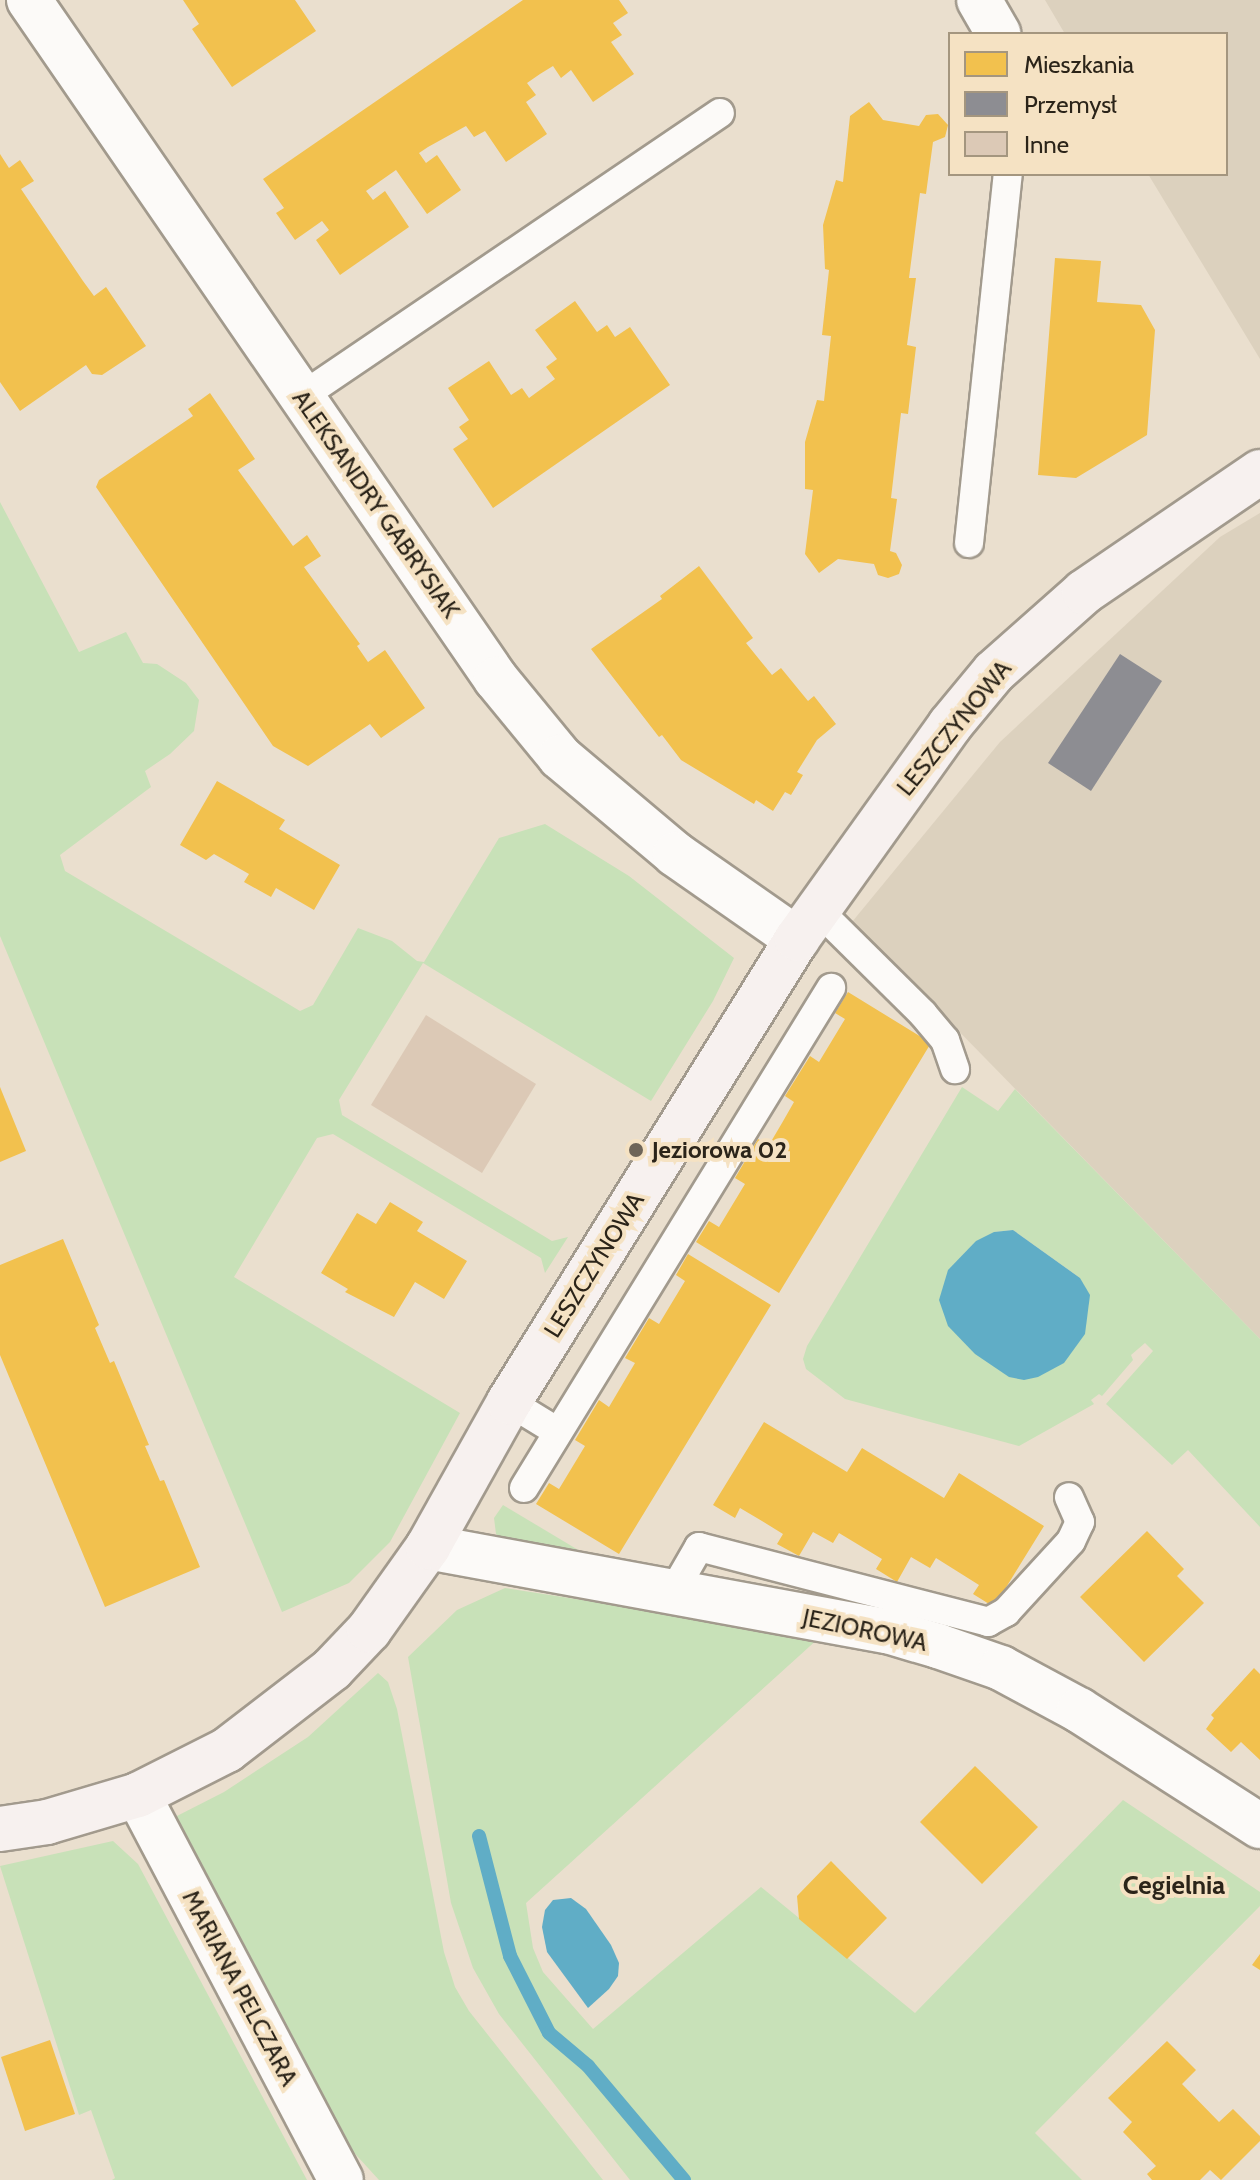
<!DOCTYPE html>
<html>
<head>
<meta charset="utf-8">
<style>
  body { margin:0 }
  #map { position:relative; width:1260px; height:2180px; overflow:hidden; background:#eadfce; font-family:Cabin,sans-serif }
  div>[style] { position:absolute }
  .industrial>* { inset:0; background:#dcd1be }
  .green>* { inset:0; background:#c8e1b8 }
  .water>* { inset:0; background:#60adc6 }
  .homes>* { inset:0; background:#f2c14e }
  .industry>* { inset:0; background:#8d8d92 }
  .stream>* { height:14px; margin:-7px; padding:0 7px; transform-origin:7px; border-radius:7px; background:#60adc6 }
  .building>* { inset:0; background:#dcc9b6 }
  .roads { filter:drop-shadow(2px 0 #a29a8d) drop-shadow(-2px 0 #a29a8d) drop-shadow(0 2px #a29a8d) drop-shadow(0 -2px #a29a8d) }
  .lane>* { height:28px; margin:-14px; padding:0 14px; transform-origin:14px; border-radius:14px; background:#fcfaf8 }
  .street>* { height:44px; margin:-22px; padding:0 22px; transform-origin:22px; border-radius:22px; background:#fcfaf8 }
  .secondary>* { height:44px; margin:-22px; padding:0 22px; transform-origin:22px; border-radius:22px; background:#f7f1ef }
  .dots>* { width:22px; height:22px; translate:-50% -50%; box-sizing:border-box; border:4px solid #f5e2c3; border-radius:50% }
  span { translate:-50% -50%; white-space:nowrap; text-align:center; line-height:1.15; -webkit-text-stroke:8px #f5e2c3; paint-order:stroke }
  .street-label { font-size:24px; color:#2b2419 }
  .poi-label { font-size:24px; color:#2b2419; font-weight:700 }
  .left { translate:0 -50%; text-align:left }
  .neighbourhood-label { font-size:26px; color:#2b2419; font-weight:700 }
  .legend { position:absolute; left:948px; top:32px; width:280px; height:144px; box-sizing:border-box; background:#f5e2c3; border:2px solid #a4967f; margin:0; padding:10px 14px; list-style:none; font-size:24px; color:#2b2419 }
  .legend li { display:flex; align-items:center; gap:16px; height:40px }
  .legend b { width:40px; border:2px solid #a4967f }
</style>
</head>
<body>
<div id="map">
  <div class="industrial">
    <div style="clip-path:polygon(1045px 0,1260px 0,1260px 359px,1148px 174px,1226px 174px,1226px 34px,1065px 34px)"></div>
    <div style="clip-path:polygon(1260px 513px,1260px 1339px,852px 922px,1000px 742px,1220px 537px)"></div>
  </div>
  <div class="green">
    <div style="clip-path:polygon(0 502px,79px 652px,126px 632px,143px 663px,157px 664px,186px 683px,199px 700px,194px 731px,170px 754px,145px 771px,151px 787px,60px 855px,65px 871px,300px 1011px,313px 1005px,358px 928px,392px 941px,417px 961px,424px 962px,499px 838px,545px 824px,629px 876px,734px 958px,713px 1001px,651px 1101px,423px 963px,339px 1100px,342px 1115px,552px 1241px,568px 1237px,545px 1273px,541px 1258px,333px 1134px,317px 1138px,234px 1277px,460px 1413px,390px 1542px,349px 1583px,282px 1612px,0 936px)"></div>
    <div style="clip-path:polygon(evenodd,962px 1087px,998px 1111px,1015px 1089px,1260px 1339px,1260px 1527px,1188px 1450px,1172px 1465px,1106px 1404px,1153px 1351px,1145px 1343px,1131px 1355px,1133px 1360px,1102px 1396px,1099px 1394px,1091px 1400px,1094px 1404px,1019px 1446px,845px 1399px,806px 1369px,803px 1359px,807px 1346px,962px 1087px,1013px 1230px,1080px 1278px,994px 1232px,1013px 1230px)"></div>
    <div style="clip-path:polygon(503px 1505px,605px 1566px,503px 1539px,496px 1534px,494px 1518px)"></div>
    <div style="clip-path:polygon(505px 1588px,820px 1637px,526px 1903px,533px 1948px,543px 1972px,593px 2029px,761px 1887px,915px 2013px,1123px 1800px,1260px 1892px,1260px 1906px,1035px 2133px,1082px 2180px,630px 2180px,499px 2014px,473px 1968px,451px 1903px,408px 1657px,457px 1610px)"></div>
    <div style="clip-path:polygon(378px 1673px,388px 1682px,397px 1709px,444px 1952px,455px 1987px,469px 2011px,603px 2180px,379px 2180px,337px 2134px,173px 1818px,224px 1792px,308px 1737px)"></div>
    <div style="clip-path:polygon(113px 1841px,138px 1864px,307px 2180px,112px 2180px,115px 2178px,91px 2110px,79px 2115px,0 1866px)"></div>
  </div>
  <div class="water">
    <div style="clip-path:polygon(1013px 1230px,1080px 1278px,1090px 1295px,1085px 1334px,1064px 1363px,1038px 1377px,1024px 1380px,1009px 1377px,975px 1354px,948px 1326px,939px 1300px,948px 1270px,976px 1241px,994px 1232px)"></div>
    <div style="clip-path:polygon(571px 1898px,586px 1909px,611px 1945px,619px 1963px,618px 1976px,609px 1989px,588px 2008px,547px 1952px,542px 1927px,545px 1910px,553px 1900px)"></div>
  </div>
  <div class="homes">
    <div style="clip-path:polygon(183px 0,295px 0,316px 31px,232px 87px,192px 29px,199px 24px)"></div>
    <div style="clip-path:polygon(523px 0,619px 0,628px 13px,613px 23px,622px 35px,611px 42px,634px 74px,593px 102px,571px 70px,561px 78px,553px 66px,540px 74px,527px 83px,536px 95px,526px 102px,547px 134px,506px 162px,485px 131px,474px 137px,466px 126px,428px 147px,419px 153px,426px 163px,437px 155px,461px 190px,427px 214px,396px 170px,366px 191px,373px 200px,385px 191px,409px 227px,340px 275px,316px 240px,329px 230px,322px 221px,295px 240px,276px 213px,284px 208px,263px 179px)"></div>
    <div style="clip-path:polygon(869px 102px,883px 120px,919px 126px,926px 115px,938px 114px,948px 125px,945px 137px,933px 142px,926px 194px,920px 193px,909px 278px,916px 278px,907px 345px,916px 347px,908px 414px,901px 413px,891px 498px,897px 499px,890px 551px,896px 553px,902px 565px,899px 574px,888px 578px,878px 575px,874px 564px,838px 559px,819px 573px,805px 554px,813px 490px,805px 489px,805px 442px,817px 400px,824px 401px,831px 336px,822px 335px,829px 270px,825px 269px,823px 225px,836px 180px,843px 182px,850px 116px)"></div>
    <div style="clip-path:polygon(0 154px,9px 168px,20px 160px,34px 181px,21px 189px,83px 281px,94px 296px,106px 287px,146px 346px,102px 375px,92px 374px,86px 365px,20px 411px,0 382px)"></div>
    <div style="clip-path:polygon(1055px 258px,1101px 261px,1097px 302px,1141px 305px,1155px 330px,1147px 435px,1076px 478px,1038px 475px)"></div>
    <div style="clip-path:polygon(575px 301px,597px 332px,607px 325px,615px 337px,630px 327px,670px 385px,493px 508px,453px 449px,468px 439px,459px 427px,469px 420px,448px 388px,489px 361px,511px 395px,522px 388px,529px 398px,555px 379px,546px 367px,557px 359px,535px 330px)"></div>
    <div style="clip-path:polygon(210px 393px,255px 459px,238px 470px,293px 546px,307px 535px,321px 556px,304px 567px,360px 644px,357px 646px,368px 662px,385px 650px,425px 708px,381px 738px,370px 724px,308px 766px,273px 746px,96px 487px,99px 480px,193px 416px,188px 409px)"></div>
    <div style="clip-path:polygon(699px 566px,753px 638px,746px 643px,772px 675px,781px 668px,808px 701px,814px 696px,836px 724px,817px 740px,797px 772px,803px 775px,791px 795px,785px 792px,773px 811px,756px 800px,754px 804px,681px 760px,662px 735px,659px 737px,591px 649px,662px 599px,660px 596px)"></div>
    <div style="clip-path:polygon(217px 781px,285px 820px,279px 829px,340px 865px,314px 910px,276px 888px,271px 897px,244px 882px,249px 874px,214px 854px,206px 860px,180px 845px)"></div>
    <div style="clip-path:polygon(848px 992px,931px 1043px,779px 1293px,696px 1242px,709px 1221px,719px 1227px,745px 1184px,735px 1178px,758px 1139px,769px 1145px,782px 1123px,794px 1102px,785px 1096px,810px 1056px,819px 1062px,845px 1019px,835px 1013px)"></div>
    <div style="clip-path:polygon(0 1087px,26px 1151px,0 1162px)"></div>
    <div style="clip-path:polygon(390px 1202px,423px 1222px,417px 1231px,467px 1261px,444px 1299px,415px 1282px,394px 1317px,345px 1292px,348px 1289px,321px 1273px,357px 1213px,376px 1224px)"></div>
    <div style="clip-path:polygon(63px 1239px,99px 1325px,95px 1328px,110px 1363px,114px 1361px,149px 1445px,145px 1446px,160px 1481px,164px 1480px,200px 1567px,105px 1607px,0 1355px,0 1265px)"></div>
    <div style="clip-path:polygon(688px 1254px,771px 1305px,619px 1554px,536px 1504px,549px 1483px,559px 1489px,585px 1446px,575px 1440px,599px 1400px,609px 1407px,635px 1363px,625px 1358px,649px 1318px,659px 1324px,685px 1281px,676px 1275px)"></div>
    <div style="clip-path:polygon(764px 1422px,847px 1472px,862px 1448px,944px 1498px,959px 1473px,1044px 1526px,994px 1607px,973px 1594px,979px 1585px,936px 1558px,930px 1568px,911px 1557px,897px 1582px,876px 1569px,882px 1559px,839px 1533px,833px 1543px,813px 1532px,799px 1556px,777px 1544px,783px 1534px,762px 1521px,740px 1508px,735px 1518px,713px 1505px)"></div>
    <div style="clip-path:polygon(1147px 1531px,1184px 1569px,1177px 1576px,1204px 1603px,1144px 1662px,1080px 1597px)"></div>
    <div style="clip-path:polygon(1254px 1668px,1260px 1674px,1260px 1760px,1241px 1742px,1231px 1752px,1206px 1729px,1214px 1718px,1211px 1715px)"></div>
    <div style="clip-path:polygon(975px 1766px,1038px 1827px,982px 1884px,920px 1822px)"></div>
    <div style="clip-path:polygon(831px 1861px,887px 1918px,847px 1959px,799px 1919px,797px 1896px)"></div>
    <div style="clip-path:polygon(1260px 1954px,1260px 1970px,1252px 1965px)"></div>
    <div style="clip-path:polygon(50px 2040px,75px 2114px,25px 2131px,1px 2057px)"></div>
    <div style="clip-path:polygon(1167px 2041px,1196px 2070px,1182px 2084px,1219px 2122px,1233px 2109px,1260px 2136px,1260px 2141px,1221px 2180px,1210px 2170px,1200px 2180px,1152px 2180px,1147px 2174px,1156px 2166px,1123px 2132px,1132px 2122px,1108px 2098px)"></div>
  </div>
  <div class="industry">
    <div style="clip-path:polygon(1120px 654px,1162px 681px,1091px 791px,1048px 763px)"></div>
  </div>
  <div class="stream">
    <div style="left:479px;top:1836px;width:124px;rotate:75.5deg"></div>
    <div style="left:510px;top:1956px;width:86px;rotate:63.1deg"></div>
    <div style="left:549px;top:2033px;width:51px;rotate:40.2deg"></div>
    <div style="left:588px;top:2066px;width:149px;rotate:49.9deg"></div>
  </div>
  <div class="building">
    <div style="clip-path:polygon(426px 1015px,536px 1084px,482px 1173px,371px 1105px)"></div>
  </div>
  <div class="roads">
    <div class="lane">
      <div style="left:301px;top:397px;width:506px;rotate:-34.13deg"></div>
      <div style="left:969px;top:543px;width:371px;rotate:-84deg"></div>
      <div style="left:817px;top:909px;width:149px;rotate:44.7deg"></div>
      <div style="left:923px;top:1014px;width:34px;rotate:50deg"></div>
      <div style="left:945px;top:1040px;width:31px;rotate:71deg"></div>
      <div style="left:509px;top:1402px;width:57px;rotate:31.5deg"></div>
      <div style="left:524px;top:1488px;width:587px;rotate:-58.45deg"></div>
      <div style="left:673px;top:1592px;width:52px;rotate:-60deg"></div>
      <div style="left:699px;top:1547px;width:299px;rotate:14.5deg"></div>
      <div style="left:988px;top:1622px;width:21px;rotate:-29deg"></div>
      <div style="left:1006px;top:1612px;width:96px;rotate:-47.5deg"></div>
      <div style="left:1071px;top:1541px;width:21px;rotate:-65deg"></div>
      <div style="left:1080px;top:1522px;width:27px;rotate:-114deg"></div>
    </div>
    <div class="street">
      <div style="left:29px;top:0;width:824px;rotate:55.48deg"></div>
      <div style="left:496px;top:679px;width:101px;rotate:50.6deg"></div>
      <div style="left:560px;top:757px;width:150px;rotate:40.1deg"></div>
      <div style="left:675px;top:854px;width:149px;rotate:34.9deg"></div>
      <div style="left:979px;top:0;width:39px;rotate:60deg"></div>
      <div style="left:428px;top:1547px;width:467px;rotate:10.4deg"></div>
      <div style="left:887px;top:1631px;width:53px;rotate:16.4deg"></div>
      <div style="left:938px;top:1646px;width:67px;rotate:19.2deg"></div>
      <div style="left:1001px;top:1668px;width:89px;rotate:28.3deg"></div>
      <div style="left:1079px;top:1710px;width:215px;rotate:32.7deg"></div>
      <div style="left:138px;top:1795px;width:435px;rotate:62.2deg"></div>
    </div>
    <div class="secondary">
      <div style="left:0;top:1829px;width:48px;rotate:-8.5deg"></div>
      <div style="left:47px;top:1822px;width:95px;rotate:-16.5deg"></div>
      <div style="left:138px;top:1795px;width:100px;rotate:-26.8deg"></div>
      <div style="left:227px;top:1750px;width:133px;rotate:-37.6deg"></div>
      <div style="left:332px;top:1669px;width:54px;rotate:-46.5deg"></div>
      <div style="left:369px;top:1630px;width:102px;rotate:-54.6deg"></div>
      <div style="left:428px;top:1547px;width:166px;rotate:-60.8deg"></div>
      <div style="left:509px;top:1402px;width:545px;rotate:-58.12deg"></div>
      <div style="left:797px;top:939px;width:263px;rotate:-54.4deg"></div>
      <div style="left:950px;top:725px;width:69px;rotate:-50.3deg"></div>
      <div style="left:994px;top:672px;width:120px;rotate:-41.6deg"></div>
      <div style="left:1084px;top:592px;width:213px;rotate:-34.3deg"></div>
    </div>
  </div>
  <div class="dots">
    <div style="left:636px;top:1150px;background:#6e6558"></div>
  </div>
  <div class="street-label">
    <span style="left:376px;top:504px;rotate:55deg">ALEKSANDRY GABRYSIAK</span>
    <span style="left:954px;top:728px;rotate:-51deg">LESZCZYNOWA</span>
    <span style="left:594px;top:1265px;rotate:-58deg">LESZCZYNOWA</span>
    <span style="left:865px;top:1630px;rotate:12deg">JEZIOROWA</span>
    <span style="left:240px;top:1988px;rotate:62deg">MARIANA PELCZARA</span>
  </div>
  <div class="poi-label">
    <span class="left" style="left:652px;top:1150px">Jeziorowa 02</span>
  </div>
  <div class="neighbourhood-label">
    <span style="left:1174px;top:1886px">Cegielnia</span>
  </div>
  <ul class="legend">
  <li><b style="height:22px;background:#f2c14e"></b>Mieszkania</li>
  <li><b style="height:22px;background:#8d8d92"></b>Przemysł</li>
  <li><b style="height:22px;background:#dcc9b6"></b>Inne</li>
  </ul>
</div>
</body>
</html>
